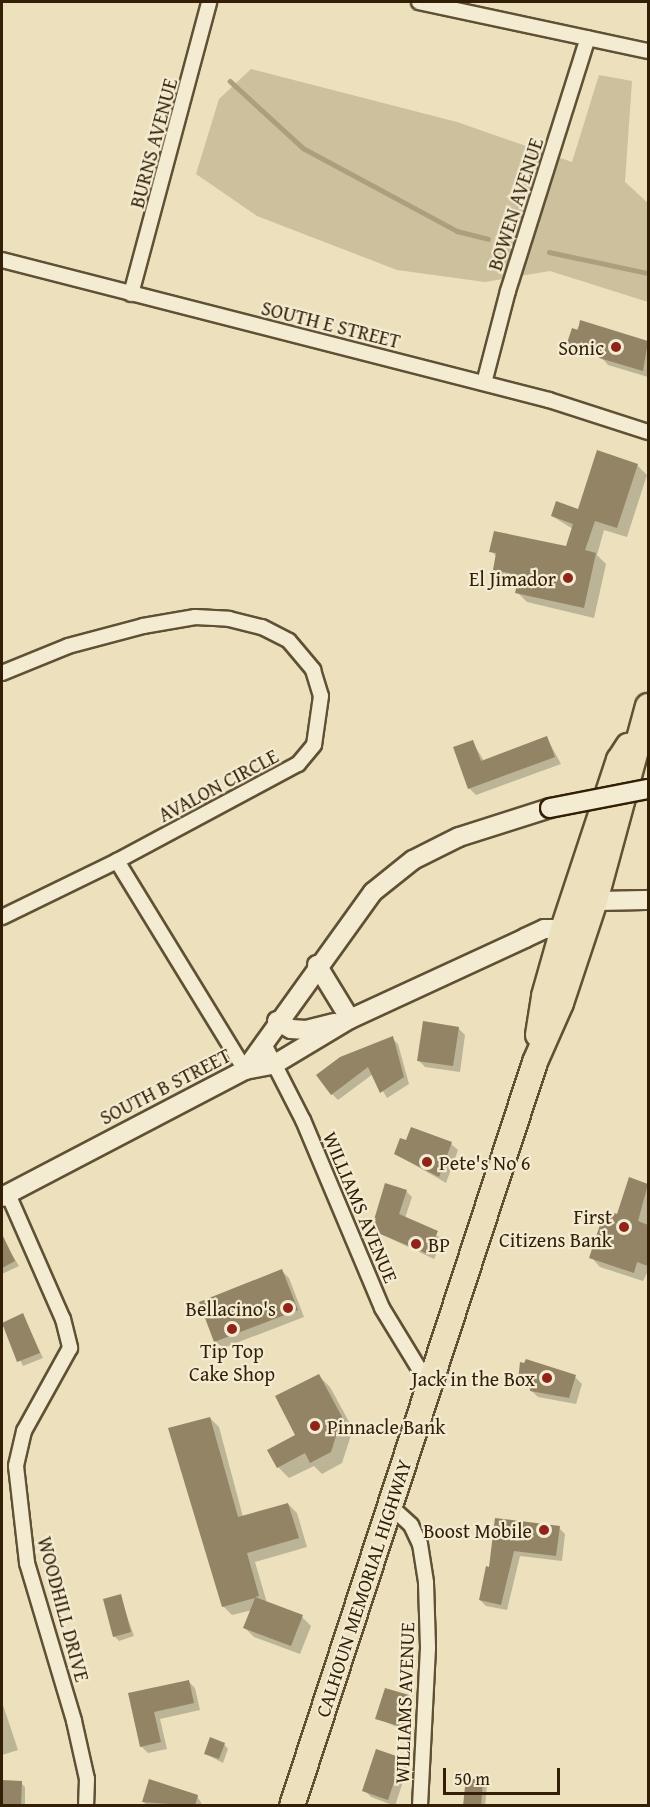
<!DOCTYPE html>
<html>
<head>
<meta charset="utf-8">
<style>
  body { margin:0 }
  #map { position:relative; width:650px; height:1807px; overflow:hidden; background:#ece1bc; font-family:"Gentium Book Plus",serif }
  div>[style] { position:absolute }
  .green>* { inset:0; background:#ccc09d }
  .shadow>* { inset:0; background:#0003 }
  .stream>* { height:4.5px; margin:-2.25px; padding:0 2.25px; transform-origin:2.25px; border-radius:2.25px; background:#ad9f7e }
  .building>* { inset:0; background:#938465 }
  .roads { filter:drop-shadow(2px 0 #605034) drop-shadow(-2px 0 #605034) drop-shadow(0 2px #605034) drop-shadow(0 -2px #605034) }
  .street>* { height:14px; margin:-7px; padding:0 7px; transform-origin:7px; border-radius:7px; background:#f3ecd3 }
  .secondary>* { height:18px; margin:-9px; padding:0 9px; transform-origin:9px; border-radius:9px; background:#f3ecd3 }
  .highway>* { height:24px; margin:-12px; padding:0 12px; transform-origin:12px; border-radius:12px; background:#ece1bc }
  .bridges { filter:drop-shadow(2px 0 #321f06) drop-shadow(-2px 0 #321f06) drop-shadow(0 2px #321f06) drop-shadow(0 -2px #321f06) }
  .secondary-bridge>* { height:18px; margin:-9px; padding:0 9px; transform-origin:9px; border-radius:9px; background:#f3ecd3 }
  .dots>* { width:16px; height:16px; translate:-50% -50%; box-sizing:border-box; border:3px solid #f3ecd3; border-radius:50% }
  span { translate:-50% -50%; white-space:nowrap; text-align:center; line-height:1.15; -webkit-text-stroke:4.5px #f3ecd3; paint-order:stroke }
  .street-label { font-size:20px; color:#321f06 }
  .poi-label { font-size:20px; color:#321f06 }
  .right { translate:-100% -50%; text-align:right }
  .left { translate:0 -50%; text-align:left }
  .frame { position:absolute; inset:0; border:3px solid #321f06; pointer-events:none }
  .scale { position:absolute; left:443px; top:1768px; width:117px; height:27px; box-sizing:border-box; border:3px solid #321f06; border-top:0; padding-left:8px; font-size:18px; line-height:21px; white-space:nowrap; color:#321f06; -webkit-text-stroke:4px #f3ecd3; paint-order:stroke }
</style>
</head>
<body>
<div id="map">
  <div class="green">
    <div style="clip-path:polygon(251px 69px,457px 122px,572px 162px,599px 75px,632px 81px,625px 182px,648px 203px,648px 302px,550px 271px,485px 282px,397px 270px,257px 216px,196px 174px,219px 99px)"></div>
  </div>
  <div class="shadow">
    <div style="clip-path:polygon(581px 322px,648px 342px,648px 377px,608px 365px,601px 357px,576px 349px,569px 343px)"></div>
    <div style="clip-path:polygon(637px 465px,647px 475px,627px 537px,604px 530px,597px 555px,606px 564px,594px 618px,527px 602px,517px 592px,519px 582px,504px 579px,494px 569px,497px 557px,491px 551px,567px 548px,573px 529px,552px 516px,579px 511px)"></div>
    <div style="clip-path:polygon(547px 738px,561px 764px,476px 795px,469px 788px,472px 741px,484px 761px)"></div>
    <div style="clip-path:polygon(458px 1028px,465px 1035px,460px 1072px,425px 1067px,418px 1060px)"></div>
    <div style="clip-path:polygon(392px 1038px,398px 1044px,409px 1084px,387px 1098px,373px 1074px,338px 1100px,332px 1094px)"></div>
    <div style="clip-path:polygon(406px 1142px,451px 1144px,458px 1150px,446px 1183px,396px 1154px)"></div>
    <div style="clip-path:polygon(630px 1179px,648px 1185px,648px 1271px,643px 1281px,600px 1267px,591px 1257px,618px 1216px)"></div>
    <div style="clip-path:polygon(406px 1191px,412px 1197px,405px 1218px,443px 1239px,434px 1259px,372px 1230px)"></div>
    <div style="clip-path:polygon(5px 1243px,19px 1266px,2px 1274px,2px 1244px)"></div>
    <div style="clip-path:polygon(282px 1271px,289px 1278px,304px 1317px,223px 1348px,216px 1342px,201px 1303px)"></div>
    <div style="clip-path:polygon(23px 1315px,43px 1358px,23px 1366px,3px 1324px)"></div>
    <div style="clip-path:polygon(319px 1376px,330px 1387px,353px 1429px,342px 1463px,322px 1474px,314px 1466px,289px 1478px,278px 1467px,297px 1436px)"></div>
    <div style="clip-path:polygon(575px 1377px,582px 1384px,576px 1404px,538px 1397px,520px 1380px)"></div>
    <div style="clip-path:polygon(210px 1418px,219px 1427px,243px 1517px,288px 1504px,297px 1513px,307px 1547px,255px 1562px,267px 1603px,302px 1617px,311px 1626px,300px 1654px,254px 1637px,245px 1628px,252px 1610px,232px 1615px,223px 1606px)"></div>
    <div style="clip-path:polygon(496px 1520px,559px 1528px,565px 1534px,562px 1561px,520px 1556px,507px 1610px,486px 1606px,480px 1600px,490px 1569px)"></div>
    <div style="clip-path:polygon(120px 1596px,134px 1636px,119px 1641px,114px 1636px)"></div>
    <div style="clip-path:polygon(188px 1681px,195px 1688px,200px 1710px,160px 1719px,167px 1749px,148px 1753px,141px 1746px,130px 1695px)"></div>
    <div style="clip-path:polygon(408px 1696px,413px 1701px,403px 1730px,377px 1718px)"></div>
    <div style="clip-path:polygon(2px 1702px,18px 1750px,2px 1755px)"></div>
    <div style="clip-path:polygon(224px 1744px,228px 1749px,223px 1763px,206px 1754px)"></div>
    <div style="clip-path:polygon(401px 1759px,408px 1766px,395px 1806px,371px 1797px,364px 1790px)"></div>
    <div style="clip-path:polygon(483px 1781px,487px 1785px,485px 1806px,465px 1806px)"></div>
    <div style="clip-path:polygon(2px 1782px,21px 1783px,25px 1787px,25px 1806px,2px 1806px)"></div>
    <div style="clip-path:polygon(197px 1796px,203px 1806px,147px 1806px,143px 1801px)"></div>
  </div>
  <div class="stream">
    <div style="left:230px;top:81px;width:99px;rotate:42.5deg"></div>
    <div style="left:303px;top:148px;width:175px;rotate:28.3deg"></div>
    <div style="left:457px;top:231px;width:32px;rotate:14deg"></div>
    <div style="left:549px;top:252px;width:101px;rotate:12deg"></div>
  </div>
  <div class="building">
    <div style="clip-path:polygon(580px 320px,648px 341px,643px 371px,599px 358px,601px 353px,567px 343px,572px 328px,578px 330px)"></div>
    <div style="clip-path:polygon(597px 450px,638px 464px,617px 528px,595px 521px,585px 550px,596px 553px,584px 608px,515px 593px,519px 575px,493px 570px,496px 553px,489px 552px,494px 531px,566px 546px,573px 524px,551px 516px,556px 501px,578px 509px)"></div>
    <div style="clip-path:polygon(547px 736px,555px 757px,468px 789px,453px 747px,473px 740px,481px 761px)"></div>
    <div style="clip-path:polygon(423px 1021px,459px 1027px,453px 1066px,417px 1061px)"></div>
    <div style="clip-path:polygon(393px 1036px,404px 1077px,380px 1093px,368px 1067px,331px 1095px,316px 1075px,340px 1057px)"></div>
    <div style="clip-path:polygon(411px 1127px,452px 1142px,439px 1177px,394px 1154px,400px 1138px,406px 1140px)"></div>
    <div style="clip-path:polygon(629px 1177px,648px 1184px,638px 1221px,648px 1225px,648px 1266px,637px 1262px,634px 1273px,589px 1258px,605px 1210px,617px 1214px)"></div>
    <div style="clip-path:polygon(385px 1183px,407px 1190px,399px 1214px,438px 1231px,428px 1254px,371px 1230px)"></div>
    <div style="clip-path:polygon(2px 1234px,15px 1261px,2px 1268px)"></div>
    <div style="clip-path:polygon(282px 1269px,298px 1310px,214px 1342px,199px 1302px)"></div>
    <div style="clip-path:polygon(23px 1313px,40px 1353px,17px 1362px,2px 1323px)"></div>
    <div style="clip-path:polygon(526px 1359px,576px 1375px,569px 1398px,530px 1391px,531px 1385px,518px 1381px,520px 1362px,524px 1363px)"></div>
    <div style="clip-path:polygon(319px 1374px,342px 1417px,331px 1452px,310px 1463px,305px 1453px,277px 1468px,267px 1450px,295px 1435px,275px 1396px)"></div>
    <div style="clip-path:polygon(210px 1417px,238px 1517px,288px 1503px,299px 1538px,247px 1553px,259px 1596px,255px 1597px,303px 1615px,291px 1646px,243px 1628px,255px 1598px,222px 1607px,168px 1428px)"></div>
    <div style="clip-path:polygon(495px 1518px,560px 1526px,556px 1556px,514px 1551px,501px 1605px,479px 1600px,486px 1566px,489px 1567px)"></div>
    <div style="clip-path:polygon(121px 1594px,131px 1632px,113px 1637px,103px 1599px)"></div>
    <div style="clip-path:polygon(189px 1680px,194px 1703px,154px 1712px,161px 1742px,140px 1747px,128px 1693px)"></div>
    <div style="clip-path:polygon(385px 1688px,409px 1695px,399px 1726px,375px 1719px)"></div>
    <div style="clip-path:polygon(210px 1737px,225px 1743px,219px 1759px,204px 1754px)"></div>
    <div style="clip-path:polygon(376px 1749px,402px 1758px,388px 1800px,362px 1791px)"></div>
    <div style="clip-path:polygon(466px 1778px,483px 1780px,481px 1806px,463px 1806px)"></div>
    <div style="clip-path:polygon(149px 1779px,198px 1795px,195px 1806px,142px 1802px)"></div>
    <div style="clip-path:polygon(2px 1780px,22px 1781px,21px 1806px,2px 1806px)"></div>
  </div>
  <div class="roads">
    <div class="street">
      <div style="left:419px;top:2px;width:234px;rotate:12.1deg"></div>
      <div style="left:2px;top:260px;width:565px;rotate:14.36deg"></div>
      <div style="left:549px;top:400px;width:104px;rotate:17.9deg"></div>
      <div style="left:131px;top:294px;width:302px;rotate:-75deg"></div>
      <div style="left:484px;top:383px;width:95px;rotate:-75.4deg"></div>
      <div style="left:508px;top:291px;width:265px;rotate:-72.5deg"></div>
      <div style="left:2px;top:673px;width:71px;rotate:-22.2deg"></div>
      <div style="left:68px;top:646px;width:78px;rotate:-14.9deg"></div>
      <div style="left:143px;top:626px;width:53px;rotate:-9.8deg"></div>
      <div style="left:195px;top:617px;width:34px;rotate:3deg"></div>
      <div style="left:229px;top:619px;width:34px;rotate:14deg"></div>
      <div style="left:262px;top:627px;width:30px;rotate:27deg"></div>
      <div style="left:289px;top:641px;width:38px;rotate:50deg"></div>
      <div style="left:313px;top:670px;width:27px;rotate:73deg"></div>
      <div style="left:321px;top:696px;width:49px;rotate:98.1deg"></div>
      <div style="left:314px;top:745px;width:25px;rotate:130deg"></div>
      <div style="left:298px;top:764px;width:205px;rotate:151.8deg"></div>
      <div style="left:117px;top:861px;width:128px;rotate:154deg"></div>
      <div style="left:117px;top:861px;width:245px;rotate:58.5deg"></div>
      <div style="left:263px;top:1042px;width:88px;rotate:62.9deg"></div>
      <div style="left:303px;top:1120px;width:204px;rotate:67.2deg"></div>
      <div style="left:382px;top:1308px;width:90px;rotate:58.6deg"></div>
      <div style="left:8px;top:1194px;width:137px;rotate:66.3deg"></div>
      <div style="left:63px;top:1319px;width:30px;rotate:76deg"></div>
      <div style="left:70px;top:1348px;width:95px;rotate:119deg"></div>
      <div style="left:24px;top:1431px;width:36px;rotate:103deg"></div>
      <div style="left:16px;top:1466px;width:98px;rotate:83.5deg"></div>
      <div style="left:27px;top:1563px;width:165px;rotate:73.4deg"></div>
      <div style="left:74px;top:1721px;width:59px;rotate:77.4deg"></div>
      <div style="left:87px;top:1779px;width:27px;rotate:92deg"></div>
      <div style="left:390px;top:1506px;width:28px;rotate:42deg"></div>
      <div style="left:411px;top:1525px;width:21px;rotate:65deg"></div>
      <div style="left:420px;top:1544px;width:39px;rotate:81deg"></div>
      <div style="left:426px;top:1583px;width:65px;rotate:88.2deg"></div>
      <div style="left:428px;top:1648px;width:158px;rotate:92.9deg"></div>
    </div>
    <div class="secondary">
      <div style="left:595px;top:901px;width:53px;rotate:-1.1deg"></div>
      <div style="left:317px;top:965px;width:63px;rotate:58.6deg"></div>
      <div style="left:277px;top:1021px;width:16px;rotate:30deg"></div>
      <div style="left:291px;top:1029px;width:15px;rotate:4deg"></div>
      <div style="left:306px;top:1030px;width:29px;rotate:-14deg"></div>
      <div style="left:245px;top:1070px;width:219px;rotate:-54.3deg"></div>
      <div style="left:373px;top:892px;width:51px;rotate:-38.7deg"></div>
      <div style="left:413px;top:860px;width:51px;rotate:-26.6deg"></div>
      <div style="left:459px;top:837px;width:96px;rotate:-17.7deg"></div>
      <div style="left:2px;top:1197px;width:274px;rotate:-27.6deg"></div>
      <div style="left:245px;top:1070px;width:31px;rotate:-11deg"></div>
      <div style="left:275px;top:1064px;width:87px;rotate:-31deg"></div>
      <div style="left:350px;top:1019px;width:193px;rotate:-24.8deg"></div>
      <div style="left:525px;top:938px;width:21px;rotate:-25deg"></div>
      <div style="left:544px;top:929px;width:19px"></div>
    </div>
    <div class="highway">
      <div style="left:538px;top:1035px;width:39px;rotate:-81deg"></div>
      <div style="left:544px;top:996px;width:70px;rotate:-74.2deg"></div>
      <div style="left:563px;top:929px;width:178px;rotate:-71.7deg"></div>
      <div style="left:619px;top:760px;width:17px;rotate:-57deg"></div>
      <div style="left:292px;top:1806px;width:783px;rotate:-71.91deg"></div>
      <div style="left:535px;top:1062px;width:64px;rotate:-66.2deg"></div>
      <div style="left:561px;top:1003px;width:108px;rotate:-71.6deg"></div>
      <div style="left:595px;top:901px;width:202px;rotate:-74.8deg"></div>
    </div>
  </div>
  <div class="bridges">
    <div class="secondary-bridge">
      <div style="left:550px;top:808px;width:100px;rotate:-11deg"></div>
    </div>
  </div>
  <div class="dots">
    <div style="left:616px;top:347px;background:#8f2418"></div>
    <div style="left:568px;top:578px;background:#8f2418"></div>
    <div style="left:427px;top:1162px;background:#8f2418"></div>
    <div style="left:624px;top:1227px;background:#8f2418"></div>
    <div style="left:416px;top:1244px;background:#8f2418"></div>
    <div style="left:288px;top:1308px;background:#8f2418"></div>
    <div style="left:232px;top:1329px;background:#8f2418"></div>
    <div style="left:547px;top:1378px;background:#8f2418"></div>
    <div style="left:315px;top:1426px;background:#8f2418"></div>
    <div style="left:544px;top:1530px;background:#8f2418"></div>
  </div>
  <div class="street-label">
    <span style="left:153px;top:143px;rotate:-75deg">BURNS AVENUE</span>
    <span style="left:515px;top:204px;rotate:-72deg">BOWEN AVENUE</span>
    <span style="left:331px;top:324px;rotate:14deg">SOUTH E STREET</span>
    <span style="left:218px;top:785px;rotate:-28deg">AVALON CIRCLE</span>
    <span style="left:165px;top:1086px;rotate:-27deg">SOUTH B STREET</span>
    <span style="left:361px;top:1207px;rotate:67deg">WILLIAMS AVENUE</span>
    <span style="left:363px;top:1588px;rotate:-72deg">CALHOUN MEMORIAL HIGHWAY</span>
    <span style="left:64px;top:1609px;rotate:75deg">WOODHILL DRIVE</span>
    <span style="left:404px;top:1703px;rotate:-88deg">WILLIAMS AVENUE</span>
  </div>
  <div class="poi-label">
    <span class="right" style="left:604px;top:347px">Sonic</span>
    <span class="right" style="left:556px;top:578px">El Jimador</span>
    <span class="left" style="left:439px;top:1162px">Pete's No 6</span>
    <span class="right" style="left:612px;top:1228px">First<br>Citizens Bank</span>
    <span class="left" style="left:428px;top:1244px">BP</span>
    <span class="right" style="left:276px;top:1308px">Bellacino's</span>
    <span style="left:232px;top:1362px">Tip Top<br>Cake Shop</span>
    <span class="right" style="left:535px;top:1378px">Jack in the Box</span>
    <span class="left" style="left:327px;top:1426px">Pinnacle Bank</span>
    <span class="right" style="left:532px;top:1530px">Boost Mobile</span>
  </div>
  <div class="frame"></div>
  <div class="scale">50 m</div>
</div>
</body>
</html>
